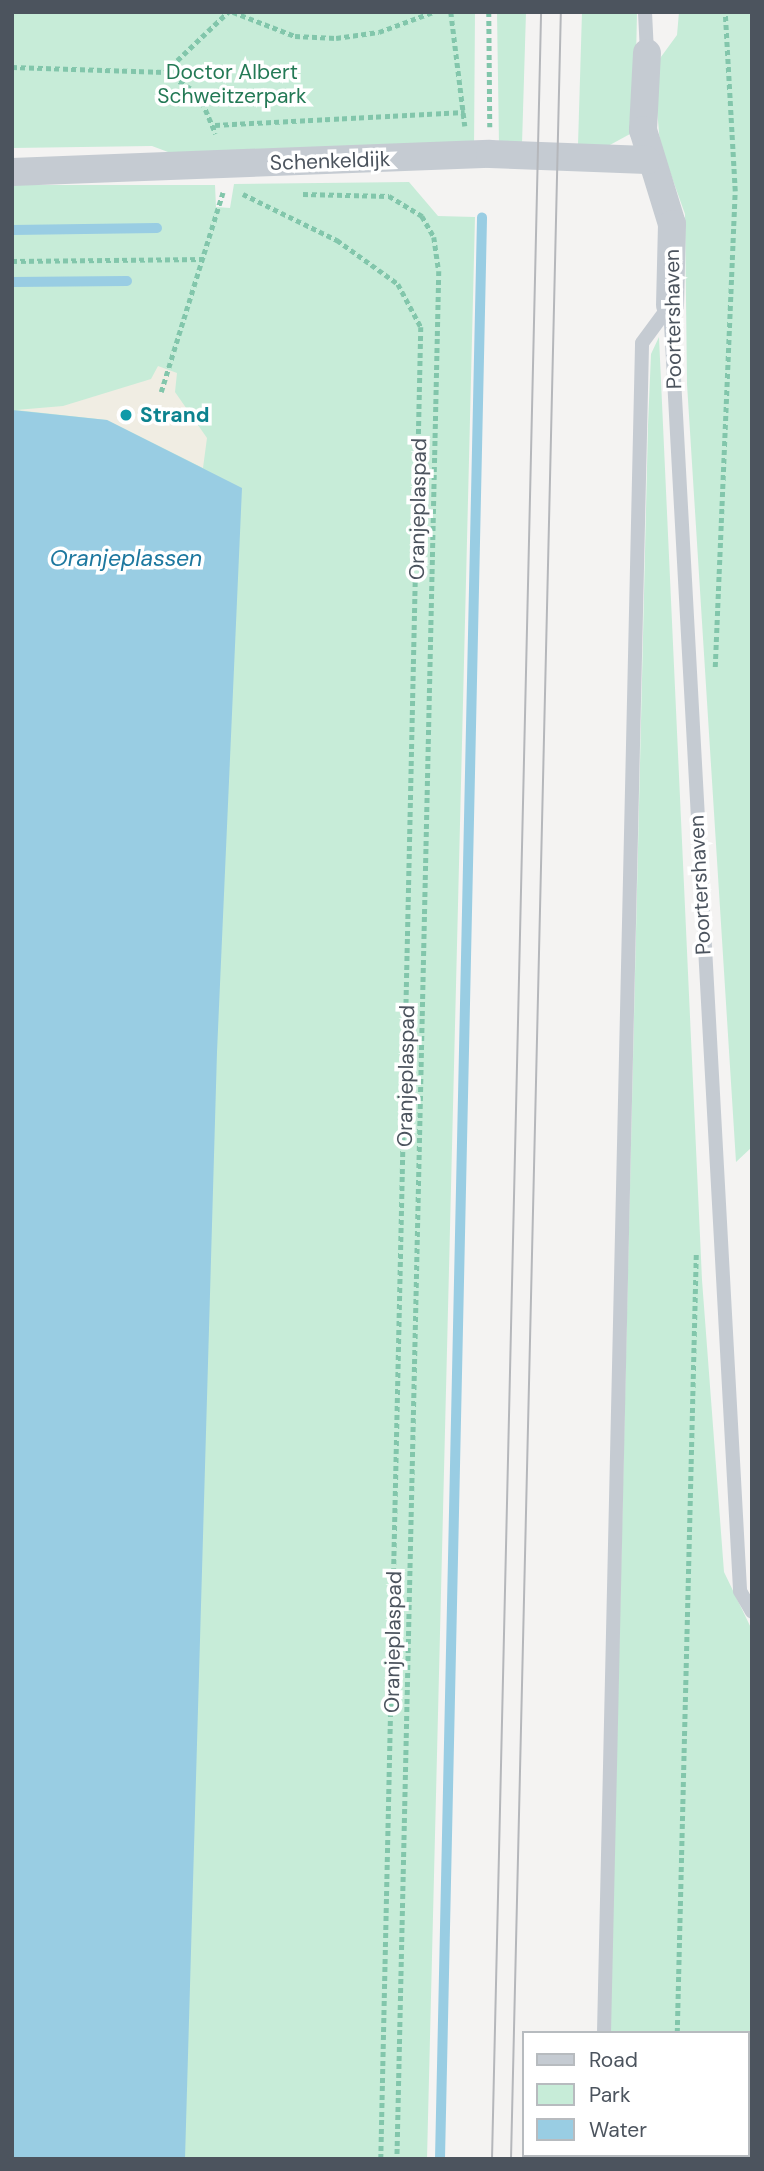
<!DOCTYPE html>
<html>
<head>
<meta charset="utf-8">
<style>
  body { margin:0 }
  #map { position:relative; width:764px; height:2171px; overflow:hidden; background:#f4f3f2; font-family:"DM Sans",sans-serif }
  div>[style] { position:absolute }
  .green>* { inset:0; background:#c7ecd8 }
  .sand>* { inset:0; background:#f0ede3 }
  .water>* { inset:0; background:#99cde3 }
  .stream>* { height:10px; margin:-5px; padding:0 5px; transform-origin:5px; border-radius:5px; background:#99cde3 }
  .path>* { height:4.5px; margin-top:-2.25px; transform-origin:0; background:repeating-linear-gradient(90deg,#82c6ab 0 5px,transparent 0 8.5px) }
  .service>* { height:14px; margin:-7px; padding:0 7px; transform-origin:7px; border-radius:7px; background:#c5cbd2 }
  .minor>* { height:28px; margin:-14px; padding:0 14px; transform-origin:14px; border-radius:14px; background:#c5cbd2 }
  .tram>* { height:2px; margin:-1px; padding:0 1px; transform-origin:1px; border-radius:1px; background:#b5b7bb }
  .dots>* { width:19px; height:19px; translate:-50% -50%; box-sizing:border-box; border:4px solid #fff; border-radius:50% }
  span { translate:-50% -50%; white-space:nowrap; text-align:center; line-height:1.15; -webkit-text-stroke:7px #fff; paint-order:stroke }
  .park-label { font-size:21px; color:#237955 }
  .street-label { font-size:21px; color:#4c545e }
  .culture-label { font-size:21px; color:#0d838f; font-weight:700 }
  .left { translate:0 -50%; text-align:left }
  .water-label { font-size:23px; color:#1d789f; font-style:italic }
  .frame { position:absolute; inset:0; border:14px solid #4c545e; pointer-events:none }
  .legend { position:absolute; left:522px; top:2031px; width:228px; height:126px; box-sizing:border-box; background:#fff; border:2px solid #b7bbbf; margin:0; padding:9px 12px; list-style:none; font-size:21px; color:#4c545e }
  .legend li { display:flex; align-items:center; gap:14px; height:35px }
  .legend b { width:35px; border:2px solid #b7bbbf }
</style>
</head>
<body>
<div id="map">
  <div class="green">
    <div style="clip-path:polygon(12px 12px,475px 12px,474px 151px,184px 158px,152px 146px,12px 148px)"></div>
    <div style="clip-path:polygon(497px 12px,526px 12px,522px 144px,499px 145px)"></div>
    <div style="clip-path:polygon(582px 12px,637px 12px,635px 109px,630px 134px,608px 146px,578px 145px)"></div>
    <div style="clip-path:polygon(679px 12px,752px 12px,752px 1147px,736px 1162px,687px 384px,685px 214px,660px 144px,655px 86px,658px 61px,677px 35px)"></div>
    <div style="clip-path:polygon(409px 182px,438px 216px,475px 217px,427px 2159px,12px 2159px,12px 185px,215px 185px,216px 207px,230px 208px,234px 184px)"></div>
    <div style="clip-path:polygon(659px 337px,702px 1280px,724px 1572px,752px 1630px,752px 2159px,607px 2159px,748px 2155px,748px 2033px,610px 2033px,648px 425px,651px 354px)"></div>
  </div>
  <div class="sand">
    <div style="clip-path:polygon(158px 366px,177px 373px,175px 392px,207px 438px,203px 468px,107px 420px,16px 410px,63px 406px,151px 379px)"></div>
  </div>
  <div class="water">
    <div style="clip-path:polygon(12px 410px,107px 420px,242px 488px,217px 1052px,185px 2159px,12px 2159px)"></div>
  </div>
  <div class="stream">
    <div style="left:12px;top:230px;width:145px;rotate:-0.8deg"></div>
    <div style="left:12px;top:282px;width:115px;rotate:-0.5deg"></div>
    <div style="left:440px;top:2159px;width:1942px;rotate:-88.76deg"></div>
  </div>
  <div class="path">
    <div style="left:233px;top:12px;width:66px;rotate:21.2deg"></div>
    <div style="left:295px;top:36px;width:41px;rotate:2.8deg"></div>
    <div style="left:336px;top:38px;width:43px;rotate:-7.9deg"></div>
    <div style="left:379px;top:32px;width:58px;rotate:-20.3deg"></div>
    <div style="left:451px;top:12px;width:115px;rotate:83deg"></div>
    <div style="left:489px;top:12px;width:115px;rotate:89.5deg"></div>
    <div style="left:12px;top:67px;width:153px;rotate:1.9deg"></div>
    <div style="left:165px;top:72px;width:40px;rotate:32.9deg"></div>
    <div style="left:199px;top:94px;width:43px;rotate:67deg"></div>
    <div style="left:165px;top:72px;width:87px;rotate:-43.6deg"></div>
    <div style="left:215px;top:125px;width:250px;rotate:-3deg"></div>
    <div style="left:243px;top:194px;width:105px;rotate:26.1deg"></div>
    <div style="left:337px;top:240px;width:75px;rotate:35.8deg"></div>
    <div style="left:398px;top:284px;width:49px;rotate:61.9deg"></div>
    <div style="left:421px;top:327px;width:1832px;rotate:91.25deg"></div>
    <div style="left:303px;top:194px;width:86px;rotate:1.3deg"></div>
    <div style="left:389px;top:196px;width:39px;rotate:31deg"></div>
    <div style="left:422px;top:216px;width:24px;rotate:60deg"></div>
    <div style="left:434px;top:237px;width:34px;rotate:82deg"></div>
    <div style="left:439px;top:271px;width:1888px;rotate:91.27deg"></div>
    <div style="left:12px;top:261px;width:195px;rotate:-0.6deg"></div>
    <div style="left:161px;top:392px;width:209px;rotate:-72.8deg"></div>
    <div style="left:715px;top:667px;width:476px;rotate:-87.6deg"></div>
    <div style="left:735px;top:191px;width:179px;rotate:-93.2deg"></div>
    <div style="left:677px;top:2033px;width:780px;rotate:-88.6deg"></div>
    <div style="left:674px;top:2159px;width:4px;rotate:-76deg"></div>
  </div>
  <div class="service">
    <div style="left:645px;top:12px;width:41px;rotate:87.2deg"></div>
    <div style="left:670px;top:305px;width:1288px;rotate:86.88deg"></div>
    <div style="left:740px;top:1591px;width:24px;rotate:60deg"></div>
    <div style="left:604px;top:2033px;width:1690px;rotate:-88.71deg"></div>
    <div style="left:642px;top:343px;width:47px;rotate:-53.6deg"></div>
    <div style="left:601px;top:2159px;width:4px;rotate:-90deg"></div>
  </div>
  <div class="minor">
    <div style="left:647px;top:53px;width:77px;rotate:93deg"></div>
    <div style="left:643px;top:130px;width:98px;rotate:72.9deg"></div>
    <div style="left:672px;top:224px;width:81px;rotate:91.4deg"></div>
    <div style="left:12px;top:172px;width:478px;rotate:-2.2deg"></div>
    <div style="left:490px;top:154px;width:157px;rotate:2.2deg"></div>
  </div>
  <div class="tram">
    <div style="left:492px;top:2159px;width:2148px;rotate:-88.69deg"></div>
    <div style="left:511px;top:2159px;width:2148px;rotate:-88.67deg"></div>
  </div>
  <div class="dots">
    <div style="left:126px;top:415px;background:#0f9aa8"></div>
  </div>
  <div class="park-label">
    <span style="left:232px;top:84px">Doctor Albert<br>Schweitzerpark</span>
  </div>
  <div class="street-label">
    <span style="left:330px;top:161px;rotate:-2deg">Schenkeldijk</span>
    <span style="left:673px;top:319px;rotate:-91deg">Poortershaven</span>
    <span style="left:418px;top:509px;rotate:-89deg">Oranjeplaspad</span>
    <span style="left:700px;top:885px;rotate:-93deg">Poortershaven</span>
    <span style="left:406px;top:1076px;rotate:-89deg">Oranjeplaspad</span>
    <span style="left:393px;top:1642px;rotate:-89deg">Oranjeplaspad</span>
  </div>
  <div class="culture-label">
    <span class="left" style="left:140px;top:415px">Strand</span>
  </div>
  <div class="water-label">
    <span style="left:126px;top:558px">Oranjeplassen</span>
  </div>
  <div class="frame"></div>
  <ul class="legend">
  <li><b style="height:9px;background:#c5cbd2"></b>Road</li>
  <li><b style="height:19px;background:#c7ecd8"></b>Park</li>
  <li><b style="height:19px;background:#99cde3"></b>Water</li>
  </ul>
</div>
</body>
</html>
